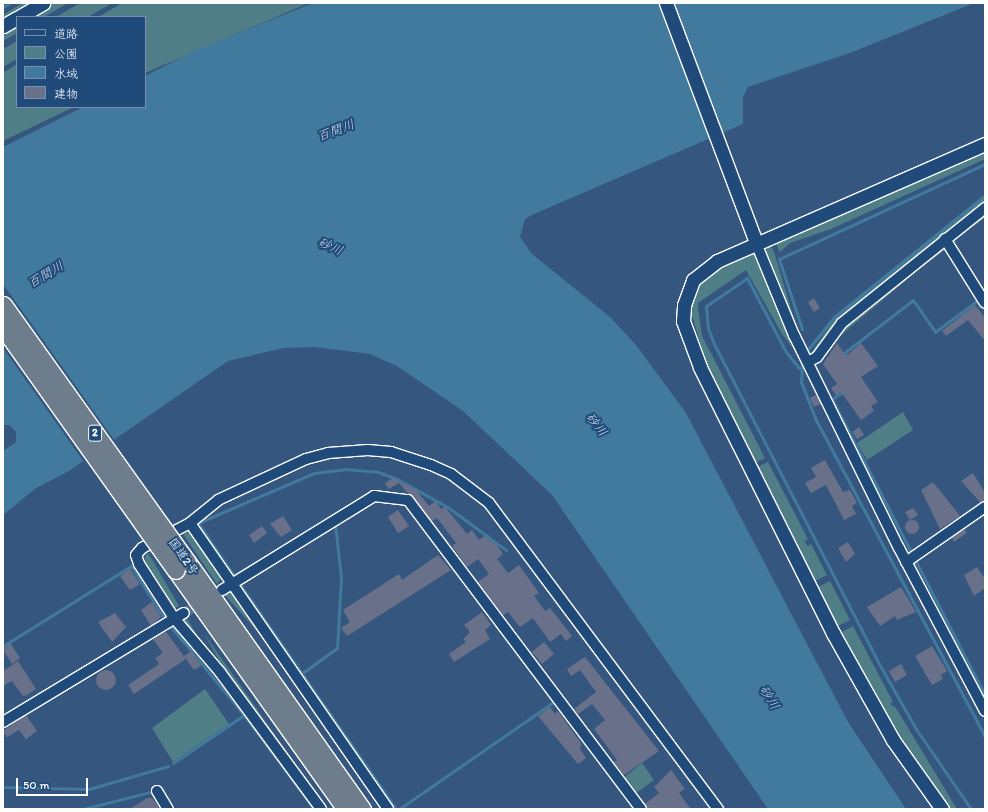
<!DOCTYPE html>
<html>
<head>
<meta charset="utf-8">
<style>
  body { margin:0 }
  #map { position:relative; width:988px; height:812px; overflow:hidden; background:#35567f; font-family:Itim,"Klee One",sans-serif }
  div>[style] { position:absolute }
  .green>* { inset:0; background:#4f7e87 }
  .water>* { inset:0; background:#427a9d }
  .pier>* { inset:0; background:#35567f }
  .stream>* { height:3px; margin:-1.5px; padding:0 1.5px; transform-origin:1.5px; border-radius:1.5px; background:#427a9d }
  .building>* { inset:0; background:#69718a }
  .round { border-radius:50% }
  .minor-tunnel>* { height:10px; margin-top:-5px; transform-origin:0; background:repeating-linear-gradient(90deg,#536f92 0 10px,transparent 0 15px) }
  .roads { filter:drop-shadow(1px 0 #fff) drop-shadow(-1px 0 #fff) drop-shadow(0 1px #fff) drop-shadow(0 -1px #fff) }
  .minor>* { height:10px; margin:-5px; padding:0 5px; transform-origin:5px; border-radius:5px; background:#1f4a7a }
  .tertiary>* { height:13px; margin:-6.5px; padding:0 6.5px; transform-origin:6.5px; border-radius:6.5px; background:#1f4a7a }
  .trunk>* { height:17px; margin:-8.5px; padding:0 8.5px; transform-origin:8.5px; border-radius:8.5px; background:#6d7d8c }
  .bridges { filter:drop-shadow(1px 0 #fff) drop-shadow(-1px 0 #fff) drop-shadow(0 1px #fff) drop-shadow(0 -1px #fff) }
  .trunk-bridge>* { height:17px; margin:-8.5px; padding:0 8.5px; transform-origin:8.5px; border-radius:8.5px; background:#6d7d8c }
  span { translate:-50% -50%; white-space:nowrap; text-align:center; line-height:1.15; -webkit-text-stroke:4px #1f4a7a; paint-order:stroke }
  .shield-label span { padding:1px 3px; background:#1f4a7a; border:1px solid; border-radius:3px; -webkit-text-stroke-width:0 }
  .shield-label { font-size:11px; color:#fff; font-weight:700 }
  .street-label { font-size:12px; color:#fff }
  .water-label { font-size:13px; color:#d0dee6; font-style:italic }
  .frame { position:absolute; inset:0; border:4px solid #fff; pointer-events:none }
  .legend { position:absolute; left:16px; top:16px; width:130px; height:92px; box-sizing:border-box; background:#1f4a7a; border:1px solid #7992af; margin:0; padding:5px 7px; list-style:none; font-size:12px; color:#fff }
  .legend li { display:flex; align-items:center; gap:8px; height:20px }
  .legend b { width:20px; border:1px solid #7992af }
  .scale { position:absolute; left:16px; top:778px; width:72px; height:18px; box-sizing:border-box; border:2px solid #fff; border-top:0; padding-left:5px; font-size:12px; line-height:14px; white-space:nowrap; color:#fff; -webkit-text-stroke:3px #1f4a7a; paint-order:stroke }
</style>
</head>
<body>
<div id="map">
  <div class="green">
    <div style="clip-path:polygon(22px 3px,33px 3px,3px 21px,3px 15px)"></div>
    <div style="clip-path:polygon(52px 3px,68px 3px,44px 17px,28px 17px)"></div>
    <div style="clip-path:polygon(80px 3px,112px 3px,88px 17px,56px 17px)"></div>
    <div style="clip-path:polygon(122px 3px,309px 3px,145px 73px,145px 17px,98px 17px)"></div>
    <div style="clip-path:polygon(17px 24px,17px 33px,3px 41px,3px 32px)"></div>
    <div style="clip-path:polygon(17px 41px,17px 59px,3px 67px,3px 49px)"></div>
    <div style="clip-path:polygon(17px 64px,17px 107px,74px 107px,3px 141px,3px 73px)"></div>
    <div style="clip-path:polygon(985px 149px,985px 159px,831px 229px,790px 243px,780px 252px,774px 240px)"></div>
    <div style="clip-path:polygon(985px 197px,985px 205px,811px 353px,835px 318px)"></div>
    <div style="clip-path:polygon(985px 212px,985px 218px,956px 239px,955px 237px)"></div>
    <div style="clip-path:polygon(769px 242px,774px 252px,799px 335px,765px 255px)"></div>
    <div style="clip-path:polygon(942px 246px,950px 251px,945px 250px,918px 270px,840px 336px,840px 331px)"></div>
    <div style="clip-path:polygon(747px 252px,755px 253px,796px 352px,782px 334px,746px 270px,698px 303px,698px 308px,702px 336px,765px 458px,753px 464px,709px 374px,690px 308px,701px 281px)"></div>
    <div style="clip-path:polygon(903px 412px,913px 430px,867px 460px,857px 443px)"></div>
    <div style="clip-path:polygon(768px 462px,808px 539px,805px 541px,807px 546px,811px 544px,827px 575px,813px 582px,755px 468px)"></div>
    <div style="clip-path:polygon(190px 532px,222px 577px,217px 584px,183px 534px)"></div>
    <div style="clip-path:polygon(147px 552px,153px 561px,179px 606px,173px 609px,143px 564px)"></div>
    <div style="clip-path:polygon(830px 581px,850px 620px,836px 627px,816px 588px)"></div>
    <div style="clip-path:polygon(231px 591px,268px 643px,223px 593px)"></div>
    <div style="clip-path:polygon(185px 615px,206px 650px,183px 621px)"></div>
    <div style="clip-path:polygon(853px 626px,893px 702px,890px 704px,896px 708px,957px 809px,949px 809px,885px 716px,840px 633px)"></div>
    <div style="clip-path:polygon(203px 632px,308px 782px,309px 786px,224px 669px)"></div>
    <div style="clip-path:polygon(205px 689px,229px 724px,173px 762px,152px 728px)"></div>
    <div style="clip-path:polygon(642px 763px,654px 780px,635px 794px,623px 778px)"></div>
  </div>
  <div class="water">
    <div style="clip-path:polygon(313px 3px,974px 3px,850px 53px,748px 87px,743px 97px,743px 124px,534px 214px,525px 219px,520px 237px,532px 254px,610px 317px,636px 345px,686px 413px,848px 722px,906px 809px,768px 809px,552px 495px,463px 411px,397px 366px,370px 354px,315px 347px,283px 348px,228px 361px,69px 471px,36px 488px,3px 515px,3px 451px,16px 442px,16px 432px,10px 425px,3px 425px,3px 147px,83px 107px,145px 107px,145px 76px,194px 51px)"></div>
  </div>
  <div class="pier">
    <div style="clip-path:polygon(3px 284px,115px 441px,84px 462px,3px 348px)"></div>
  </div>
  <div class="stream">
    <div style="left:3px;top:7px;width:8px;rotate:-30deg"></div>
    <div style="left:802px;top:329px;width:74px;rotate:-108.2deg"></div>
    <div style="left:779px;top:259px;width:227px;rotate:-24.8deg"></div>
    <div style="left:805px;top:353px;width:46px;rotate:-51.1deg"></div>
    <div style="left:834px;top:317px;width:194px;rotate:-38.9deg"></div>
    <div style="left:845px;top:355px;width:2px;rotate:-117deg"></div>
    <div style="left:844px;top:353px;width:87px;rotate:-37.5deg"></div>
    <div style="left:913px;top:300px;width:39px;rotate:55deg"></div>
    <div style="left:935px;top:332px;width:54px;rotate:-36.7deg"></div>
    <div style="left:802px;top:358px;width:24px;rotate:92deg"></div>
    <div style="left:801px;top:382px;width:41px;rotate:68.5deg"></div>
    <div style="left:816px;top:420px;width:359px;rotate:61.9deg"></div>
    <div style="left:799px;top:368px;width:21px;rotate:-129deg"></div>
    <div style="left:786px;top:352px;width:84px;rotate:-117.8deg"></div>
    <div style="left:747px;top:278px;width:50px;rotate:145.7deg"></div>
    <div style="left:706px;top:306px;width:22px;rotate:85deg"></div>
    <div style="left:708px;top:328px;width:17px;rotate:69deg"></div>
    <div style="left:714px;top:344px;width:358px;rotate:62.7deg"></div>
    <div style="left:878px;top:662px;width:77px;rotate:60.4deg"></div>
    <div style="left:916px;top:729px;width:97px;rotate:55.5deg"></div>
    <div style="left:845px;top:390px;width:16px;rotate:145deg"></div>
    <div style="left:832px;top:399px;width:334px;rotate:62.7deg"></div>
    <div style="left:373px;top:492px;width:16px;rotate:4deg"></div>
    <div style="left:233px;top:576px;width:61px;rotate:-30.3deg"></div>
    <div style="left:235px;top:577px;width:65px;rotate:-124.4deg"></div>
    <div style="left:198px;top:523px;width:126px;rotate:-23.3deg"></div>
    <div style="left:314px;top:473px;width:31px;rotate:-7deg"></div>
    <div style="left:345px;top:469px;width:33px;rotate:5deg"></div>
    <div style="left:378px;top:472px;width:20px;rotate:20deg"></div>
    <div style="left:397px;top:479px;width:60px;rotate:29.1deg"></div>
    <div style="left:449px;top:508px;width:71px;rotate:36.4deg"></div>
    <div style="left:239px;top:583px;width:275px;rotate:55.2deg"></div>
    <div style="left:3px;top:646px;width:151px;rotate:-32deg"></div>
    <div style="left:131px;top:566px;width:62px;rotate:57.6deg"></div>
    <div style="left:164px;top:618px;width:126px;rotate:50.5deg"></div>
    <div style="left:244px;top:715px;width:117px;rotate:53.3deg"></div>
    <div style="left:301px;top:674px;width:44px;rotate:-35.8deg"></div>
    <div style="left:337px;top:648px;width:70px;rotate:-86.7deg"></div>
    <div style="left:341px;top:578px;width:54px;rotate:-96.3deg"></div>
    <div style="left:68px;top:677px;width:114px;rotate:-31.3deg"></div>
    <div style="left:173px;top:763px;width:86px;rotate:-34.1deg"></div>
    <div style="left:3px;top:787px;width:86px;rotate:1.3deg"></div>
    <div style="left:89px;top:789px;width:82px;rotate:-16.2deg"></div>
    <div style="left:83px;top:809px;width:73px;rotate:-14.2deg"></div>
    <div style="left:399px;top:809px;width:190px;rotate:-34.7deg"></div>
  </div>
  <div class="building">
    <div style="clip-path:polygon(814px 298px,820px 308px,814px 312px,808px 302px)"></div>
    <div style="clip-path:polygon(975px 305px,985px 318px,985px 341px,968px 320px,946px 336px,942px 331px)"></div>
    <div style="clip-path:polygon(837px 343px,846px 356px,861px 343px,878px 366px,861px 377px,878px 402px,871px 406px,874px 411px,861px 420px,841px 392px,836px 395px,831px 388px,837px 384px,823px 364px)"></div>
    <div style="clip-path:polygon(816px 395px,821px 404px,814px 407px,810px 398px)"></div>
    <div style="clip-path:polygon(859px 427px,864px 435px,857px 439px,852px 432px)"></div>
    <div style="clip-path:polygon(825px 460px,843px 492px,850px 490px,857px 503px,852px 506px,856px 514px,844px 520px,826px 485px,811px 493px,805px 483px,816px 477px,811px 468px)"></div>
    <div style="clip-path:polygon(973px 473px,985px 493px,985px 501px,980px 502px,961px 481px)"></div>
    <div style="clip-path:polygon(393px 478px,416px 490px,429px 506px,436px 501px,441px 509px,445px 507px,467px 534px,472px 530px,479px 540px,484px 536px,496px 544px,503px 554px,497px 559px,508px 573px,519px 565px,539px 593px,534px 596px,545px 611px,550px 608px,572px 636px,566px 641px,561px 634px,550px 642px,533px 618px,520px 627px,508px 612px,503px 615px,478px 582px,489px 574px,478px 559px,467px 567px,452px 546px,456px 543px,437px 518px,432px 521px,399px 483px,389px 489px,385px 483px)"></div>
    <div style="clip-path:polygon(933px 482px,960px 516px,940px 529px,921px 490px)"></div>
    <div style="clip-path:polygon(913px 508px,918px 515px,910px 520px,905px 512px)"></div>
    <div style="clip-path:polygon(398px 510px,409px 526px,398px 533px,388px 517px)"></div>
    <div style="clip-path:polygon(283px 516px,292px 530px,281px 537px,270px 524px)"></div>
    <div class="round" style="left:905px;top:520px;width:14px;height:14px"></div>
    <div style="clip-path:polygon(262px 526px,267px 533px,254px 543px,249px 535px)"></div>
    <div style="clip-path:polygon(964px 529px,967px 533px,954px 542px,952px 538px)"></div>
    <div style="clip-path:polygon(848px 542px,855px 554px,846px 562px,838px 548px)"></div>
    <div style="clip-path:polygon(438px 555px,451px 570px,347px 636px,341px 628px,350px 622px,343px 610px,399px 574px,402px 580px)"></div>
    <div style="clip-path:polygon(977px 567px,985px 579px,985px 588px,974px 596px,964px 575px)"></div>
    <div style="clip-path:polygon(130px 569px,140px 584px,130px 590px,120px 576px)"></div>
    <div style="clip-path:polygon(901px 587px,916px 612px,897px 620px,895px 616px,880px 626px,867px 607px)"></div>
    <div style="clip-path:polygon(152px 602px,161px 617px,151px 626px,141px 610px)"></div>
    <div style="clip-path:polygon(482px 612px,491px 625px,485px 630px,490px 639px,454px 662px,449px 654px,466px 642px,463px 639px,470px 632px,464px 625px)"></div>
    <div style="clip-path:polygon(115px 613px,126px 627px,112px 642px,98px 622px)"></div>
    <div style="clip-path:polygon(166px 632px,186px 659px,134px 694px,128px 685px,159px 664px,155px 658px,163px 653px,153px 639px)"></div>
    <div style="clip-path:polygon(544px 642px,554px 654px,542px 664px,532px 652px)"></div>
    <div style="clip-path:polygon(10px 643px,20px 658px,12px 664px,3px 650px)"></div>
    <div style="clip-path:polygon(932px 646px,947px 671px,941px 675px,943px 679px,932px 685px,915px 656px)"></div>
    <div style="clip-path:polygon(191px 651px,201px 666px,194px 670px,184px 656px)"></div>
    <div style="clip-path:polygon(585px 657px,659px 751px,624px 775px,614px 762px,617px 760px,594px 729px,605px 720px,592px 704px,578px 714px,574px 709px,596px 692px,580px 670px,571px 676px,567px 669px)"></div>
    <div style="clip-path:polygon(18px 661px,36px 689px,27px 695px,23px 696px,12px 681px,3px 686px,3px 671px)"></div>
    <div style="clip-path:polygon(901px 664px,907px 675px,895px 682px,889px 671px)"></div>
    <div class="round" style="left:96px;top:670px;width:20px;height:20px"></div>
    <div style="clip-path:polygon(550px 707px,555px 714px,558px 711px,581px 743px,580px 749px,586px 758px,578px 764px,538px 716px)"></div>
    <div style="clip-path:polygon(26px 715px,37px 731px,26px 739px,19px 730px,7px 737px,3px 731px)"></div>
    <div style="clip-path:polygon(671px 770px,685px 789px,679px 793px,691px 809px,648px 809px,645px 804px,659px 793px,654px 787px)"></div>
    <div style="clip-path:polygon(147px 798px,152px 798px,160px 809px,130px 809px)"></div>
  </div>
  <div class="minor-tunnel">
    <div style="left:184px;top:613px;width:23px;rotate:-31deg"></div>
  </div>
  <div class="roads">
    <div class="minor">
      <div style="left:945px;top:239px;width:75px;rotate:58deg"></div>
      <div style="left:756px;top:243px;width:100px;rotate:67.6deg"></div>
      <div style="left:794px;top:335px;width:237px;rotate:63.8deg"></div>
      <div style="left:899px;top:548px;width:184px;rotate:62.2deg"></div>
      <div style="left:808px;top:362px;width:10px;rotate:-29deg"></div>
      <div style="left:817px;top:357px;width:42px;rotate:-53.7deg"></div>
      <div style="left:842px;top:323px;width:184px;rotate:-38.8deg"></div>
      <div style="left:190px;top:523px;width:348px;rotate:55.3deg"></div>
      <div style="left:906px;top:562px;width:96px;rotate:-34.8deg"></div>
      <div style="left:222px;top:590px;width:179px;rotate:-31.7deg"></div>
      <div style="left:374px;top:496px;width:34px;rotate:7deg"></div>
      <div style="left:408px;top:500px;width:387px;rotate:53deg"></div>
      <div style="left:3px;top:722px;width:211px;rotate:-31.1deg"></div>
      <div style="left:157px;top:791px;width:21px;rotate:59deg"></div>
      <div style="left:321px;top:809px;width:170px;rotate:-126.4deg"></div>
      <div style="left:220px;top:672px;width:71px;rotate:-130.4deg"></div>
      <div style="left:174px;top:618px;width:64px;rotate:-122.9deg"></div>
      <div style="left:139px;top:564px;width:9px;rotate:-108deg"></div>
      <div style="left:136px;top:555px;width:9px;rotate:-49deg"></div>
      <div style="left:142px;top:548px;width:54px;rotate:-27.5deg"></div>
      <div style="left:190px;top:523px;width:36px;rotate:-39deg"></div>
      <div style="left:218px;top:500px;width:97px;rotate:-25deg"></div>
      <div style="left:306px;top:459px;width:23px;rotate:-15deg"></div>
      <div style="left:328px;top:453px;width:40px;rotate:-4.3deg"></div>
      <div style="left:368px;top:450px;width:23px;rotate:5deg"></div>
      <div style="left:391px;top:452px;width:42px;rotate:18deg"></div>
      <div style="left:431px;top:465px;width:22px;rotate:24deg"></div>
      <div style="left:451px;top:474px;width:48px;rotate:37.3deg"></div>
      <div style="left:489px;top:503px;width:382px;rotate:53.2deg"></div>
    </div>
    <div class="tertiary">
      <div style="left:666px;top:3px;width:256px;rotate:69.4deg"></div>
      <div style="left:19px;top:17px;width:28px;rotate:-30deg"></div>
      <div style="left:3px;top:26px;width:16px;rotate:-30deg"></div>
      <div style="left:942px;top:809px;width:85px;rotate:-125.4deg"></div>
      <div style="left:893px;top:740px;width:123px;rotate:-119.3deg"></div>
      <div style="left:833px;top:633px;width:297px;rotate:-116.6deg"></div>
      <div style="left:700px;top:367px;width:49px;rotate:-110.3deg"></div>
      <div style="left:683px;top:321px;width:16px;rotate:-86deg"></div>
      <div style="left:684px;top:305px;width:27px;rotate:-70deg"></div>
      <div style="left:693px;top:280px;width:31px;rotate:-38deg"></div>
      <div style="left:717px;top:261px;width:292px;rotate:-23.6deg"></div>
    </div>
    <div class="trunk">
      <div style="left:187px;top:562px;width:303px;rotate:54.7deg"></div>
      <div style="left:176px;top:570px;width:293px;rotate:54.6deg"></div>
    </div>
  </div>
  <div class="bridges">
    <div class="trunk-bridge">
      <div style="left:3px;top:305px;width:316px;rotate:54.4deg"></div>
      <div style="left:3px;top:327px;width:298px;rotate:54.6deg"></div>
    </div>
  </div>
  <div class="shield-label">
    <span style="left:95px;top:433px">2</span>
  </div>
  <div class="street-label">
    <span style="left:183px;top:557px;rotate:55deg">国道2号</span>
  </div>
  <div class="water-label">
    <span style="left:336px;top:131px;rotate:-20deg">百間川</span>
    <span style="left:330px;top:247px;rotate:24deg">砂川</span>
    <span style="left:46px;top:275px;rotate:-31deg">百間川</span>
    <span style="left:596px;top:425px;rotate:51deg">砂川</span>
    <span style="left:769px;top:698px;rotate:58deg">砂川</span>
  </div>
  <div class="frame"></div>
  <ul class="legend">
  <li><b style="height:5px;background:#1f4a7a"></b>道路</li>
  <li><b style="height:11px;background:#4f7e87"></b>公園</li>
  <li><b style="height:11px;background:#427a9d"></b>水域</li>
  <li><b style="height:11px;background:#69718a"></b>建物</li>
  </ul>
  <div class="scale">50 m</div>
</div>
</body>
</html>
